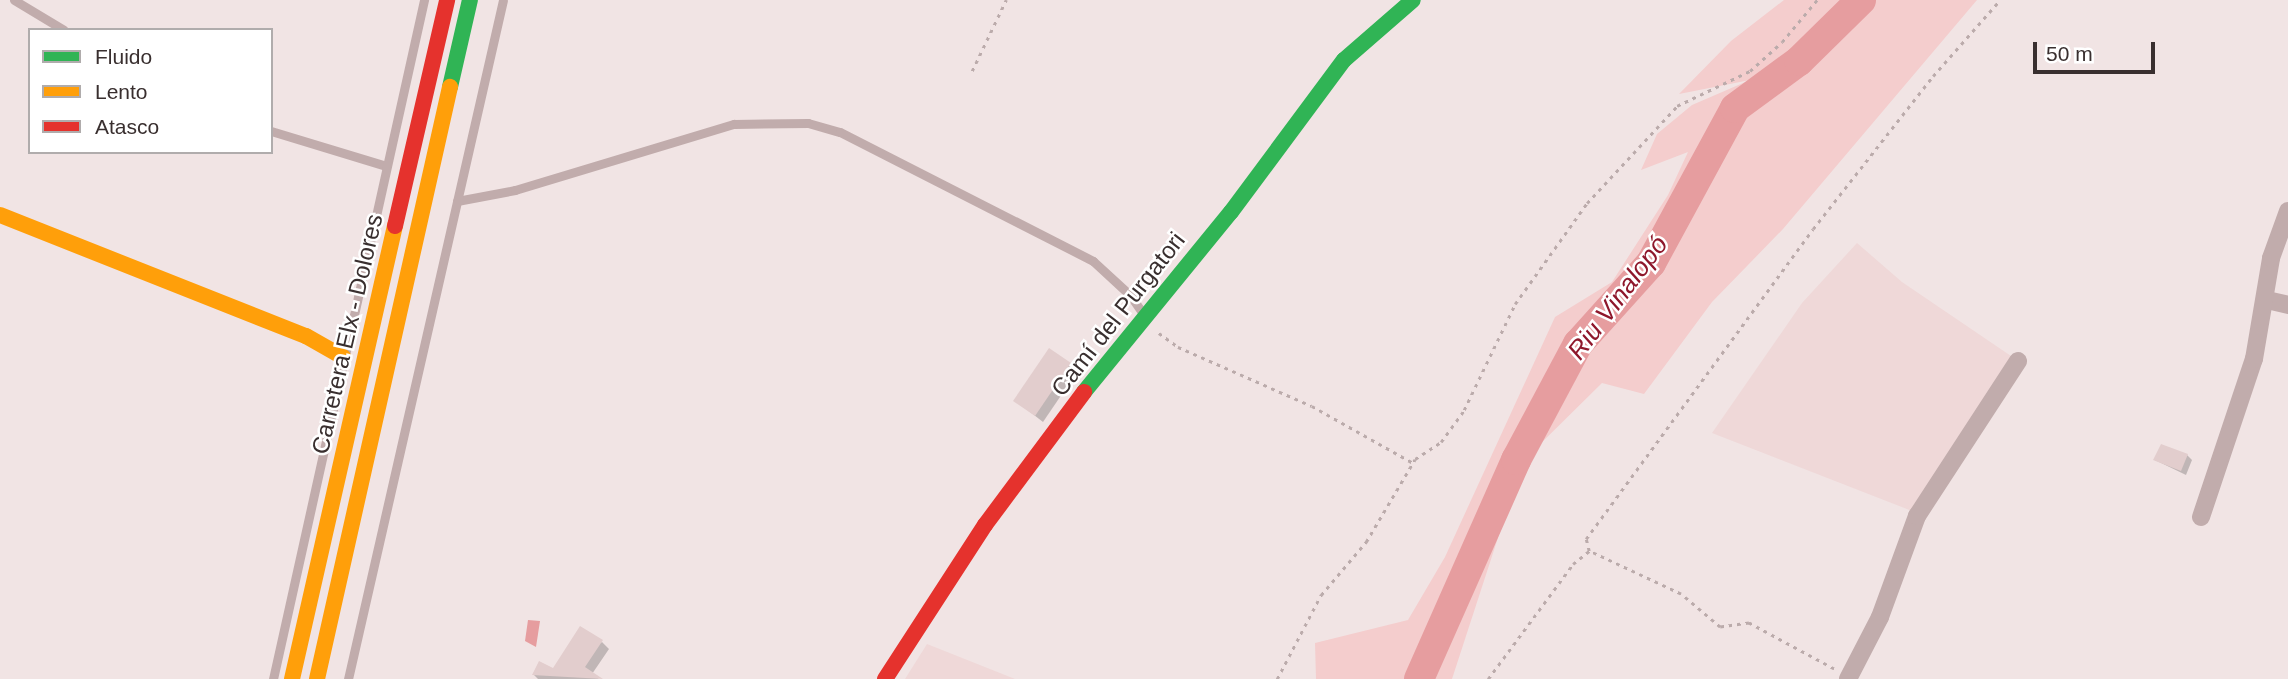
<!DOCTYPE html>
<html>
<head>
<meta charset="utf-8">
<style>
  body { margin:0 }
  #map { position:relative; width:2288px; height:679px; overflow:hidden; background:#f1e4e4; font-family:Helvetica,sans-serif }
  div>[style] { position:absolute }
  .built>* { inset:0; background:#efd8d8 }
  .green>* { inset:0; background:#f4cdcd }
  .water>* { inset:0; background:#e69d9f }
  .shadow>* { inset:0; background:#0003 }
  .river>* { height:30px; margin:-15px; padding:0 15px; transform-origin:15px; border-radius:15px; background:#e69d9f }
  .building>* { inset:0; background:#e2cdcd }
  .path>* { height:2.5px; margin-top:-1.25px; transform-origin:0; background:repeating-linear-gradient(90deg,#bbabab 0 3.5px,transparent 0 8.5px) }
  .lane>* { height:9px; margin:-4.5px; padding:0 4.5px; transform-origin:4.5px; border-radius:4.5px; background:#c1acac }
  .street>* { height:18px; margin:-9px; padding:0 9px; transform-origin:9px; border-radius:9px; background:#c1acac }
  .fast>* { height:16px; margin:-8px; padding:0 8px; transform-origin:8px; border-radius:8px; background:#30b455 }
  .slow>* { height:16px; margin:-8px; padding:0 8px; transform-origin:8px; border-radius:8px; background:#ff9f0a }
  .jam>* { height:16px; margin:-8px; padding:0 8px; transform-origin:8px; border-radius:8px; background:#e5322d }
  span { translate:-50% -50%; white-space:nowrap; text-align:center; line-height:1.15; -webkit-text-stroke:5px #fff; paint-order:stroke }
  .street-label { font-size:24px; color:#392f2f }
  .water-label { font-size:26px; color:#8e172b; font-style:italic }
  .legend { position:absolute; left:28px; top:28px; width:245px; height:126px; box-sizing:border-box; background:#fff; border:2px solid #b0acac; margin:0; padding:9px 12px; list-style:none; font-size:21px; color:#392f2f }
  .legend li { display:flex; align-items:center; gap:14px; height:35px }
  .legend b { width:35px; border:2px solid #b0acac }
  .scale { position:absolute; left:2033px; top:42px; width:122px; height:32px; box-sizing:border-box; border:4px solid #392f2f; border-top:0; padding-left:9px; font-size:21px; line-height:24px; white-space:nowrap; color:#392f2f; -webkit-text-stroke:5px #fff; paint-order:stroke }
</style>
</head>
<body>
<div id="map">
  <div class="built">
    <div style="clip-path:polygon(1857px 243px,1902px 282px,2011px 356px,1912px 511px,1712px 433px,1802px 303px)"></div>
    <div style="clip-path:polygon(927px 644px,1015px 679px,905px 679px)"></div>
  </div>
  <div class="green">
    <div style="clip-path:polygon(1784px 0,1977px 0,1783px 229px,1712px 302px,1644px 394px,1602px 383px,1523px 461px,1452px 679px,1316px 679px,1315px 643px,1408px 620px,1445px 557px,1555px 317px,1612px 282px,1668px 195px,1688px 152px,1641px 170px,1657px 134px,1692px 105px,1750px 80px,1679px 94px,1731px 41px)"></div>
  </div>
  <div class="water">
    <div style="clip-path:polygon(528px 620px,540px 621px,536px 647px,525px 641px)"></div>
  </div>
  <div class="shadow">
    <div style="clip-path:polygon(1050px 351px,1077px 372px,1043px 422px,1016px 401px)"></div>
    <div style="clip-path:polygon(2187px 455px,2192px 460px,2186px 475px,2155px 460px)"></div>
    <div style="clip-path:polygon(602px 642px,609px 649px,592px 674px,599px 679px,538px 679px,534px 675px,554px 671px)"></div>
  </div>
  <div class="river">
    <div style="left:1419px;top:679px;width:240px;rotate:-66.1deg"></div>
    <div style="left:1516px;top:460px;width:132px;rotate:-61.9deg"></div>
    <div style="left:1578px;top:344px;width:109px;rotate:-48deg"></div>
    <div style="left:1651px;top:263px;width:176px;rotate:-61.5deg"></div>
    <div style="left:1735px;top:108px;width:79px;rotate:-36.3deg"></div>
    <div style="left:1799px;top:61px;width:87px;rotate:-44.5deg"></div>
  </div>
  <div class="building">
    <div style="clip-path:polygon(1049px 348px,1071px 363px,1035px 416px,1013px 401px)"></div>
    <div style="clip-path:polygon(2161px 444px,2188px 454px,2181px 471px,2153px 460px)"></div>
    <div style="clip-path:polygon(580px 626px,603px 640px,585px 667px,603px 679px,532px 675px,539px 661px,553px 668px)"></div>
  </div>
  <div class="path">
    <div style="left:972px;top:71px;width:79px;rotate:-64.4deg"></div>
    <div style="left:1159px;top:333px;width:24px;rotate:36deg"></div>
    <div style="left:1178px;top:347px;width:146px;rotate:23.8deg"></div>
    <div style="left:1312px;top:406px;width:116px;rotate:29.4deg"></div>
    <div style="left:1834px;top:669px;width:97px;rotate:-151.6deg"></div>
    <div style="left:1749px;top:623px;width:29px;rotate:172deg"></div>
    <div style="left:1720px;top:627px;width:51px;rotate:-139.8deg"></div>
    <div style="left:1681px;top:594px;width:102px;rotate:-154.9deg"></div>
    <div style="left:1589px;top:551px;width:12px;rotate:-104deg"></div>
    <div style="left:1586px;top:539px;width:384px;rotate:-53.8deg"></div>
    <div style="left:1813px;top:229px;width:194px;rotate:-51.9deg"></div>
    <div style="left:1933px;top:76px;width:101px;rotate:-48.6deg"></div>
    <div style="left:1277px;top:679px;width:95px;rotate:-62.4deg"></div>
    <div style="left:1321px;top:595px;width:70px;rotate:-49.7deg"></div>
    <div style="left:1366px;top:542px;width:96px;rotate:-59.4deg"></div>
    <div style="left:1415px;top:459px;width:31px;rotate:-33deg"></div>
    <div style="left:1441px;top:442px;width:39px;rotate:-54deg"></div>
    <div style="left:1464px;top:410px;width:118px;rotate:-64.3deg"></div>
    <div style="left:1515px;top:304px;width:124px;rotate:-54.5deg"></div>
    <div style="left:1587px;top:203px;width:132px;rotate:-47.1deg"></div>
    <div style="left:1677px;top:106px;width:81px;rotate:-25.6deg"></div>
    <div style="left:1750px;top:71px;width:43px;rotate:-42.2deg"></div>
    <div style="left:1782px;top:42px;width:55px;rotate:-50.2deg"></div>
    <div style="left:1488px;top:679px;width:143px;rotate:-53.5deg"></div>
    <div style="left:1573px;top:564px;width:21px;rotate:-39deg"></div>
  </div>
  <div class="lane">
    <div style="left:14px;top:0;width:58px;rotate:31deg"></div>
    <div style="left:271px;top:131px;width:120px;rotate:16.9deg"></div>
    <div style="left:457px;top:201px;width:59px;rotate:-10.7deg"></div>
    <div style="left:515px;top:190px;width:229px;rotate:-16.8deg"></div>
    <div style="left:734px;top:124px;width:74px;rotate:-0.8deg"></div>
    <div style="left:808px;top:123px;width:33px;rotate:16deg"></div>
    <div style="left:840px;top:132px;width:284px;rotate:27deg"></div>
    <div style="left:1093px;top:261px;width:50px;rotate:42.6deg"></div>
    <div style="left:1130px;top:295px;width:24px;rotate:55deg"></div>
    <div style="left:273px;top:679px;width:696px;rotate:-77.46deg"></div>
    <div style="left:348px;top:679px;width:696px;rotate:-77.14deg"></div>
  </div>
  <div class="street">
    <div style="left:2267px;top:300px;width:22px;rotate:13deg"></div>
    <div style="left:2201px;top:517px;width:167px;rotate:-71.5deg"></div>
    <div style="left:2254px;top:359px;width:102px;rotate:-80.4deg"></div>
    <div style="left:2271px;top:258px;width:50px;rotate:-70.1deg"></div>
    <div style="left:1848px;top:679px;width:70px;rotate:-62.7deg"></div>
    <div style="left:1880px;top:617px;width:108px;rotate:-69.9deg"></div>
    <div style="left:1917px;top:516px;width:185px;rotate:-56.9deg"></div>
  </div>
  <div class="fast">
    <div style="left:450px;top:87px;width:89px;rotate:-77.1deg"></div>
    <div style="left:1084px;top:392px;width:232px;rotate:-50.8deg"></div>
    <div style="left:1231px;top:212px;width:189px;rotate:-53.4deg"></div>
    <div style="left:1344px;top:60px;width:91px;rotate:-41deg"></div>
  </div>
  <div class="slow">
    <div style="left:0;top:215px;width:329px;rotate:21.6deg"></div>
    <div style="left:306px;top:336px;width:43px;rotate:29.6deg"></div>
    <div style="left:292px;top:679px;width:465px;rotate:-77.2deg"></div>
    <div style="left:317px;top:679px;width:607px;rotate:-77.34deg"></div>
  </div>
  <div class="jam">
    <div style="left:395px;top:226px;width:232px;rotate:-77deg"></div>
    <div style="left:885px;top:679px;width:184px;rotate:-57deg"></div>
    <div style="left:985px;top:525px;width:166px;rotate:-53.3deg"></div>
  </div>
  <div class="street-label">
    <span style="left:1118px;top:314px;rotate:-52deg">Camí del Purgatori</span>
    <span style="left:347px;top:334px;rotate:-77deg">Carretera Elx - Dolores</span>
  </div>
  <div class="water-label">
    <span style="left:1618px;top:298px;rotate:-53deg">Riu Vinalopó</span>
  </div>
  <ul class="legend">
  <li><b style="height:9px;background:#30b455"></b>Fluido</li>
  <li><b style="height:9px;background:#ff9f0a"></b>Lento</li>
  <li><b style="height:9px;background:#e5322d"></b>Atasco</li>
  </ul>
  <div class="scale">50 m</div>
</div>
</body>
</html>
